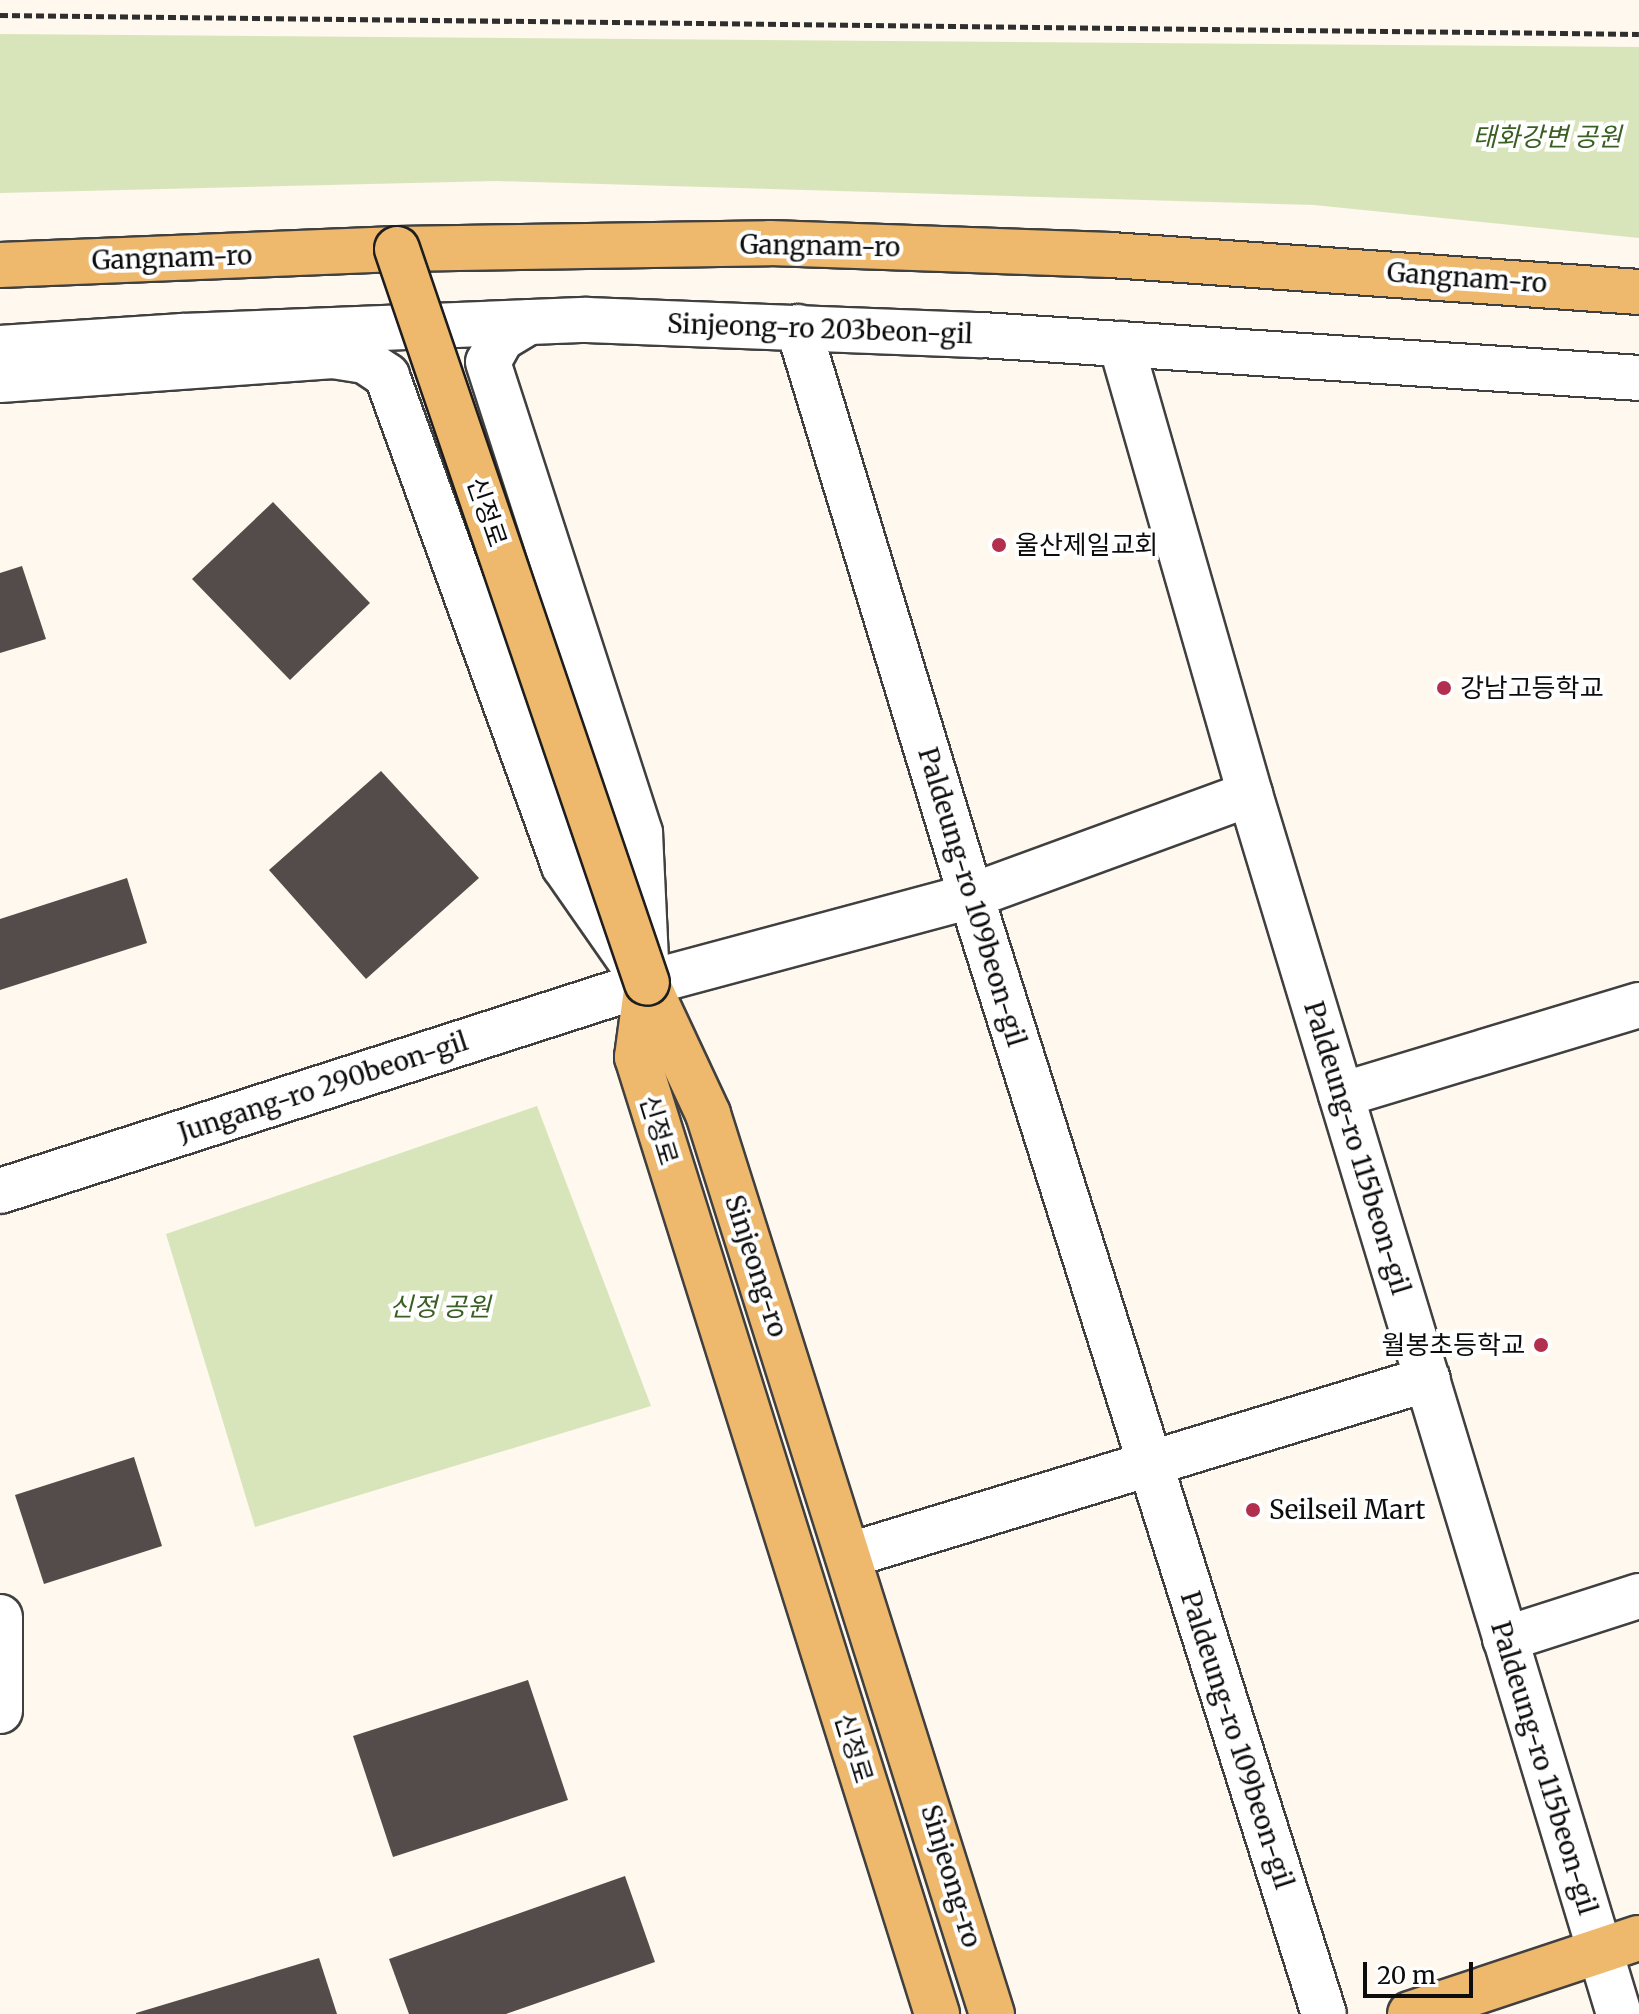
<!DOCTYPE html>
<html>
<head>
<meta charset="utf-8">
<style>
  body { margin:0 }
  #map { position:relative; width:1639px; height:2014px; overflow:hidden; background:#fef8ee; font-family:Merriweather,"Noto Sans KR",serif }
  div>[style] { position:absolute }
  .green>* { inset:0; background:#d8e5ba }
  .building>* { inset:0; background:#544c4a }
  .path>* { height:5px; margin-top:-2.5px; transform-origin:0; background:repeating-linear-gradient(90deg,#2f2f2f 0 8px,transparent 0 12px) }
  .roads { filter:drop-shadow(2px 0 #404040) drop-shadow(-2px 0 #404040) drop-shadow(0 2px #404040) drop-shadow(0 -2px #404040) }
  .minor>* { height:44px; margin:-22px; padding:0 22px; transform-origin:22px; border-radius:22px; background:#fff }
  .major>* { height:44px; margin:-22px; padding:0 22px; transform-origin:22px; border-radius:22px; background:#eeb86d }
  .bridges { filter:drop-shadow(2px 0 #1e1e1e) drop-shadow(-2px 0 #1e1e1e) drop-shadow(0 2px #1e1e1e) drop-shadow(0 -2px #1e1e1e) }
  .major-bridge>* { height:44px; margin:-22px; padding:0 22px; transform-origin:22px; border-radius:22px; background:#eeb86d }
  .dots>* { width:22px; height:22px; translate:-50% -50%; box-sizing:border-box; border:4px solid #fff; border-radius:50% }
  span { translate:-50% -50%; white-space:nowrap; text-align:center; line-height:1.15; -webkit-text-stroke:8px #fff; paint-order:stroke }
  .park-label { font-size:26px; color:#3a5f22; font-style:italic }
  .street-label { font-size:26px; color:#0d0d0d }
  .poi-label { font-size:26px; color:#0d0d0d }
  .left { translate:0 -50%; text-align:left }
  .right { translate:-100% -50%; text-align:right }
  .scale { position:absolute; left:1363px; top:1962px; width:110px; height:36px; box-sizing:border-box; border:4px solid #0d0d0d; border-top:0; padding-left:10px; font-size:24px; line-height:28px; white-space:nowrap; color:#0d0d0d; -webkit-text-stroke:6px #fff; paint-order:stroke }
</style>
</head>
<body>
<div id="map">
  <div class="green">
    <div style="clip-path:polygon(0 34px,1639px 47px,1639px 238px,1314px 205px,496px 181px,0 193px)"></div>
    <div style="clip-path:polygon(537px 1106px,651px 1406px,255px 1527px,166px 1234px)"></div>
  </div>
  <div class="building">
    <div style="clip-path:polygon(273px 502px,370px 603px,290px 680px,192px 579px)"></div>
    <div style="clip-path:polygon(22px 566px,46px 639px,0 653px,0 573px)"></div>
    <div style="clip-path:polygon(381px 771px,479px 878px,366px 979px,269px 870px)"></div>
    <div style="clip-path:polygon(127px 878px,147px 943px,0 990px,0 919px)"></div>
    <div style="clip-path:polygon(134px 1457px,162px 1546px,44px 1584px,15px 1495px)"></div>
    <div style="clip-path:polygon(528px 1680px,568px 1800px,393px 1857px,353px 1736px)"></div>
    <div style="clip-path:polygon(625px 1876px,655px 1962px,506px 2014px,409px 2014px,389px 1959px)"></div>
    <div style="clip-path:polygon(319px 1958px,337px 2014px,136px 2014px,136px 2013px)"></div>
  </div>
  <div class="path">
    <div style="left:0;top:15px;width:1639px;rotate:0.66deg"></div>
  </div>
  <div class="roads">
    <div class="minor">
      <div style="left:529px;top:322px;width:33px;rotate:149deg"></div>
      <div style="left:501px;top:339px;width:26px;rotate:119deg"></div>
      <div style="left:488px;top:362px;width:495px;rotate:72.1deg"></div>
      <div style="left:640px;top:833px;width:128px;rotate:87.3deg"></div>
      <div style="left:798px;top:327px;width:595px;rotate:73.09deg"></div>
      <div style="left:971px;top:896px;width:1172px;rotate:72.48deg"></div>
      <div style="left:1121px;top:344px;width:468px;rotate:74deg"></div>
      <div style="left:1250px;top:794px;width:1275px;rotate:73.17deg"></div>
      <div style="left:0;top:348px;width:183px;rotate:-3.8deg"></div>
      <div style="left:183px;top:336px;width:404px;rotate:-2.3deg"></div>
      <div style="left:587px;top:320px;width:395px;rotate:2.2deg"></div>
      <div style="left:982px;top:335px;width:658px;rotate:3.74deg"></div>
      <div style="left:0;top:380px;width:334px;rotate:-4.1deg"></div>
      <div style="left:333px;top:356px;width:32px;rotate:9deg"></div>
      <div style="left:365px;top:361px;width:27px;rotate:34deg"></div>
      <div style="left:387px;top:376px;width:521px;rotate:70.14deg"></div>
      <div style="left:564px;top:866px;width:129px;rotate:55.1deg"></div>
      <div style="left:1341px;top:1095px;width:311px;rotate:-16.8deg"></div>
      <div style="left:0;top:1191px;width:680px;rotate:-17.82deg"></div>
      <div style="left:647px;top:983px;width:335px;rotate:-15deg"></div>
      <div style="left:971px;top:896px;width:297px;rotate:-20.1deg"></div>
      <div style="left:850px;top:1555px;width:604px;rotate:-16.94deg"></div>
      <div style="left:0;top:1617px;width:94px;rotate:90deg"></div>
      <div style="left:1505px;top:1639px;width:141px;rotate:-17.8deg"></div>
    </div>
    <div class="major">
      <div style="left:0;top:265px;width:397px;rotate:-2.3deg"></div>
      <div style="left:397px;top:249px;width:373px;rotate:-0.9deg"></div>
      <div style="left:770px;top:243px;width:341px;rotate:2deg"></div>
      <div style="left:1111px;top:255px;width:529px;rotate:4.01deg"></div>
      <div style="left:647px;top:983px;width:145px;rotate:65deg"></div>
      <div style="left:708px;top:1114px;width:944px;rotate:72.49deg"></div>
      <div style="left:647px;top:983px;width:75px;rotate:97.7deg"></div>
      <div style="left:637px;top:1057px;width:1003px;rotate:72.59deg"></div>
      <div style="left:1410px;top:2014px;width:241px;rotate:-18.4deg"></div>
    </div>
  </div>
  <div class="bridges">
    <div class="major-bridge">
      <div style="left:397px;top:249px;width:775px;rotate:71.19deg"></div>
    </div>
  </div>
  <div class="dots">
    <div style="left:999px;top:545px;background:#b22f4d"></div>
    <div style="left:1444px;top:688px;background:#b22f4d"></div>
    <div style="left:1541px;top:1345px;background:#b22f4d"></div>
    <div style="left:1253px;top:1510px;background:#b22f4d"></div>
  </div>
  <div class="park-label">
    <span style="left:1547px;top:137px">태화강변 공원</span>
    <span style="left:440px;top:1307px">신정 공원</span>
  </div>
  <div class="street-label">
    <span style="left:820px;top:246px;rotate:1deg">Gangnam-ro</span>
    <span style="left:172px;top:258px;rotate:-2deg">Gangnam-ro</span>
    <span style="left:1467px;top:278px;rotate:4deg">Gangnam-ro</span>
    <span style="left:820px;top:329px;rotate:2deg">Sinjeong-ro 203beon-gil</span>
    <span style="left:487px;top:512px;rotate:71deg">신정로</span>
    <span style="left:972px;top:897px;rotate:73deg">Paldeung-ro 109beon-gil</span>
    <span style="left:323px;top:1087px;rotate:-18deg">Jungang-ro 290beon-gil</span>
    <span style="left:659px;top:1130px;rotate:73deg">신정로</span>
    <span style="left:1357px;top:1148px;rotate:73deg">Paldeung-ro 115beon-gil</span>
    <span style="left:756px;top:1266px;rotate:72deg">Sinjeong-ro</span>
    <span style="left:1237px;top:1740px;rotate:72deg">Paldeung-ro 109beon-gil</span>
    <span style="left:854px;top:1748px;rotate:73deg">신정로</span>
    <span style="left:1544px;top:1768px;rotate:73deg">Paldeung-ro 115beon-gil</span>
    <span style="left:951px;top:1876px;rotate:73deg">Sinjeong-ro</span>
  </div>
  <div class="poi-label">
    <span class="left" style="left:1015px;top:545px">울산제일교회</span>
    <span class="left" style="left:1460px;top:688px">강남고등학교</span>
    <span class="right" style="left:1525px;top:1345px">월봉초등학교</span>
    <span class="left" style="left:1269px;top:1510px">Seilseil Mart</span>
  </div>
  <div class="scale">20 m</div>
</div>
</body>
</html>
